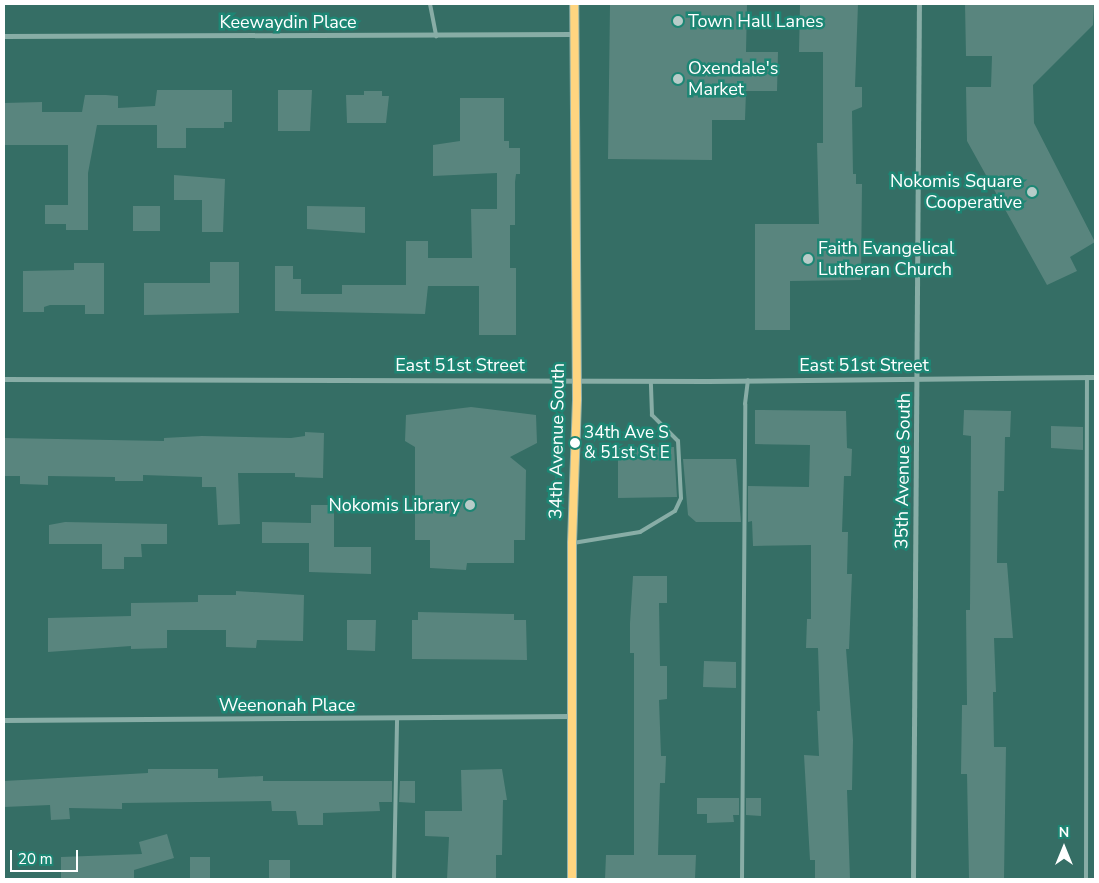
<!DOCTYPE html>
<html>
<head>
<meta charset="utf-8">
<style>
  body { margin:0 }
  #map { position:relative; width:1099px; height:883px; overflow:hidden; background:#356e65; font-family:"Nunito Sans",sans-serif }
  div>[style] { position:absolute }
  .building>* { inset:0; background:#59857e }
  .lane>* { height:4px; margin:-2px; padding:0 2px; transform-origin:2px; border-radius:2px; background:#88ada6 }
  .street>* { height:5px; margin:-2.5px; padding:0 2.5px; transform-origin:2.5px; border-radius:2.5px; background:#88ada6 }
  .secondary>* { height:10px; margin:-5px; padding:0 5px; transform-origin:5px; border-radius:5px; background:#91b2ac }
  .bus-1>* { height:8px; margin:-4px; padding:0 4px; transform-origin:4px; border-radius:4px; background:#ffd580 }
  .dots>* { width:14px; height:14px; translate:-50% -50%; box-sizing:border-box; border:2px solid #1d8674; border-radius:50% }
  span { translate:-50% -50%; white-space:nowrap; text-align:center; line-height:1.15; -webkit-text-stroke:5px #1d8674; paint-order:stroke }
  .bus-label { font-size:17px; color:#fff }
  .left { translate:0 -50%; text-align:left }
  .poi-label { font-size:18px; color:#fff }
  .right { translate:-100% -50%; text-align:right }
  .street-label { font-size:18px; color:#fff }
  .frame { position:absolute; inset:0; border:5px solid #fff; pointer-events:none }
  .north { position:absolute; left:1039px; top:823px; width:50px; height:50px; -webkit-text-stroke:4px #1d8674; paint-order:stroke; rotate:0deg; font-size:14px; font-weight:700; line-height:20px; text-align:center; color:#fff }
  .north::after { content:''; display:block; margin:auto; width:18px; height:22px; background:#fff; clip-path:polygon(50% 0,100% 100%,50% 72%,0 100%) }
  .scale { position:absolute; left:10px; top:850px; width:68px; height:22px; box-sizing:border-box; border:2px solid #fff; border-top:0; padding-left:6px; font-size:15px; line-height:18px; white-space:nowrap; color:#fff; -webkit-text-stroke:4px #1d8674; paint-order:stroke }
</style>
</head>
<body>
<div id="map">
  <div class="building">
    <div style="clip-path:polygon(610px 4px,747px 4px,746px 52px,778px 52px,777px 91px,746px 91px,745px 120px,712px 120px,712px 160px,608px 159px)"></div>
    <div style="clip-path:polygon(800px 4px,858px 4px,855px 87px,862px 87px,862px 107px,852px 111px,853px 174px,856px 174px,856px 184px,862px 184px,861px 280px,790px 281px,790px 330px,755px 330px,755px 224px,819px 224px,817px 143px,823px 143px,823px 52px,799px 52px)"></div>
    <div style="clip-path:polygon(965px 4px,1094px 4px,1093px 25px,1033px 85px,1034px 123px,1095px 242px,1070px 257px,1077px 271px,1047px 285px,967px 141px,966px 87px,991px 87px,992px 56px,966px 56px)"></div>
    <div style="clip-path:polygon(157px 90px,232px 90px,232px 122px,224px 122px,224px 128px,186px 128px,186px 148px,157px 148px,157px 125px,97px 125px,88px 173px,88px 230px,66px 230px,66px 224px,45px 224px,45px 205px,68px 205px,68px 145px,4px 145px,4px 103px,42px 102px,42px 112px,82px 112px,85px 95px,106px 95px,118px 96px,118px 108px,155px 106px)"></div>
    <div style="clip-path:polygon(278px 90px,312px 90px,310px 131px,278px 131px)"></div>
    <div style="clip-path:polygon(364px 91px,382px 91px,382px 96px,389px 96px,386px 123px,347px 123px,346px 95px,364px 95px)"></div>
    <div style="clip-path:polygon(460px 98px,504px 98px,504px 141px,509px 141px,509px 148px,520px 148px,520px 174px,516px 174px,515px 182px,515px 225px,510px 225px,510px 268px,516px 268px,516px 335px,479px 335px,479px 286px,428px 286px,425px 314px,275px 311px,275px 266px,293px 266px,293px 279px,301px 279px,301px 294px,342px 294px,342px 285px,406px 285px,406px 241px,428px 241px,428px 258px,472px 258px,471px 209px,497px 209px,497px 173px,433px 176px,433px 145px,460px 141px)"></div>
    <div style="clip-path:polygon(174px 175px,225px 179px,223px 232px,202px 232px,202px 200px,174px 200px)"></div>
    <div style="clip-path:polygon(133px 206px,160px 206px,160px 231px,133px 231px)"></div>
    <div style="clip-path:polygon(307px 206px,365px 207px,365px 233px,307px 229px)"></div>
    <div style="clip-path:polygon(210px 262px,239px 262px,239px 313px,144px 315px,144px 283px,210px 283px)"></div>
    <div style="clip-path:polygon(74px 263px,104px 263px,104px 314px,85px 314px,85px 305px,50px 305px,44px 307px,44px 312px,23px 312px,23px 271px,74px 270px)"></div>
    <div style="clip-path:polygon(471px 407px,536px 415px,537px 443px,510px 457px,526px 470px,525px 540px,514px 540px,514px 563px,467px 563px,466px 570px,430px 568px,430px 540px,415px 540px,415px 447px,405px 441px,406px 415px)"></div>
    <div style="clip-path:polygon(755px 410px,846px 411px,847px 448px,852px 449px,851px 476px,844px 476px,842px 532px,848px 532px,847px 574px,852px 574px,849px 649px,846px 649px,853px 740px,852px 790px,847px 790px,850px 879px,815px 879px,815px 860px,810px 860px,804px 755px,819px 756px,817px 711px,820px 711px,818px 648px,806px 648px,807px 619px,811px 619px,811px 545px,753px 546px,752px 521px,748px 522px,748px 486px,809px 487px,810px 445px,755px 444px)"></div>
    <div style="clip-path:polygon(964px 410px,1011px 411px,1010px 437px,1005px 437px,1004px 491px,998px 491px,997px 563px,1007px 563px,1013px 638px,994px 638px,996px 692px,993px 692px,994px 747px,1006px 747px,1004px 879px,969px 879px,967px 774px,961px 774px,962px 705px,967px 705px,966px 610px,970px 610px,971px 436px,963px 435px)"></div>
    <div style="clip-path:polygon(1051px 426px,1083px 427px,1083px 450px,1051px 448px)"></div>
    <div style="clip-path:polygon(305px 432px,324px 433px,323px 478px,295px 477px,295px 473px,238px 473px,240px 524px,218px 525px,216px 487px,202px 487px,202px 477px,143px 475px,143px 481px,115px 481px,115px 477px,48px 476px,48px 485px,20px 484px,20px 476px,4px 476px,4px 438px,164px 441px,164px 438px,202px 436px,291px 438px,305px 436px)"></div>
    <div style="clip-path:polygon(674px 447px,677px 497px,618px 498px,618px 448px)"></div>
    <div style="clip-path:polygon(683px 459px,736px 459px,741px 522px,696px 522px,688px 515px)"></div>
    <div style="clip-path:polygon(311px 505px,334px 505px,334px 547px,371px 547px,371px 574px,309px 572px,309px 543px,262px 543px,262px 522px,311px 523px)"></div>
    <div style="clip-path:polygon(65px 522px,167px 524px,167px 544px,141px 544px,142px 557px,124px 557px,124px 569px,102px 569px,102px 544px,49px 544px,49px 525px)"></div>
    <div style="clip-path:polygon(633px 576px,667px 576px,667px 603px,659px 603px,660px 666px,667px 666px,667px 699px,659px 700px,661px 756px,666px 756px,665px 783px,660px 783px,658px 855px,696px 855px,695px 879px,605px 879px,606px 855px,634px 855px,634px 653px,630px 653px,630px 623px)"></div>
    <div style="clip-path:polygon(236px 591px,304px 595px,303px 641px,257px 640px,256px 648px,226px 647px,226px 630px,167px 630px,167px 648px,131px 649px,131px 646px,48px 652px,48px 618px,131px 616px,131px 603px,198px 602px,198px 595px,236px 595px)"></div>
    <div style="clip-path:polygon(418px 612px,514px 614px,514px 620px,526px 620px,527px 660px,412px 659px,412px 620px,418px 620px)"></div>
    <div style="clip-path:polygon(347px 620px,376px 620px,375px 651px,347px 650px)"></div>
    <div style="clip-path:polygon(704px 661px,736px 662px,736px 688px,703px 687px)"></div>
    <div style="clip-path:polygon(148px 769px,218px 769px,218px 778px,263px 776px,263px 781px,392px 781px,392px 802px,379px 802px,380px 811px,323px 813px,323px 825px,298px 825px,296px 811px,272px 811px,271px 801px,122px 803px,122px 809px,69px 808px,70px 819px,51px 820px,50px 805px,4px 807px,4px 781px,148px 773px)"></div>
    <div style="clip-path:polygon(502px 769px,507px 800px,503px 800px,502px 855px,496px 855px,496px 879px,447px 879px,449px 837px,425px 836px,425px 811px,462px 811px,461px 770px)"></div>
    <div style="clip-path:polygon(400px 781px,415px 781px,415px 803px,399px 802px)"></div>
    <div style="clip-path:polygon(697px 798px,739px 798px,739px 815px,733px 815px,734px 822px,707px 823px,707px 814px,697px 814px)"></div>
    <div style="clip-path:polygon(746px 798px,761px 798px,761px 816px,746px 815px)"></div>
    <div style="clip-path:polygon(167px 834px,174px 858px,134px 870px,134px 879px,61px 879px,61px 857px,142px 854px,139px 842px)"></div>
    <div style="clip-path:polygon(190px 857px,210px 857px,210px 879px,190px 879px)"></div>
    <div style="clip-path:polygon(269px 860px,290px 860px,290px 879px,269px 879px)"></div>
  </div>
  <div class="lane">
    <div style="left:430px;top:4px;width:33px;rotate:79deg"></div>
    <div style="left:573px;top:543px;width:68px;rotate:-9.3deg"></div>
    <div style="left:640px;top:532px;width:41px;rotate:-31deg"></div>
    <div style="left:675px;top:511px;width:14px;rotate:-65deg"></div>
    <div style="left:681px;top:498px;width:57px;rotate:-93deg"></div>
    <div style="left:678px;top:441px;width:37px;rotate:-135deg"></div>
    <div style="left:652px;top:415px;width:34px;rotate:-92deg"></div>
    <div style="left:394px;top:879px;width:161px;rotate:-88.9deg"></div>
    <div style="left:742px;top:879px;width:475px;rotate:-89.6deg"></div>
    <div style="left:745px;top:404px;width:24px;rotate:-83deg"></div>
    <div style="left:1086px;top:879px;width:502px;rotate:-89.89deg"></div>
  </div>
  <div class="street">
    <div style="left:4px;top:36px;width:569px;rotate:-0.2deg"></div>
    <div style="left:4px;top:379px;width:704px;rotate:0.16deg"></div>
    <div style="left:708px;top:381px;width:387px;rotate:-0.6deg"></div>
    <div style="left:4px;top:720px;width:566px;rotate:-0.4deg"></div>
    <div style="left:913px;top:879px;width:875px;rotate:-89.61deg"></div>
  </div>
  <div class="secondary">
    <div style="left:572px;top:879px;width:336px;rotate:-90deg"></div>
    <div style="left:572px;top:543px;width:144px;rotate:-88deg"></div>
    <div style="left:577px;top:399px;width:395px;rotate:-90.4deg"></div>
  </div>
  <div class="bus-1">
    <div style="left:572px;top:879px;width:336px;rotate:-90deg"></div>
    <div style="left:572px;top:543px;width:144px;rotate:-88deg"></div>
    <div style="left:577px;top:399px;width:395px;rotate:-90.4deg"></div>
  </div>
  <div class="dots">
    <div style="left:678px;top:21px;background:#b8ccc9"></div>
    <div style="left:678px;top:79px;background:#b8ccc9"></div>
    <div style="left:1032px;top:192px;background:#b8ccc9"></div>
    <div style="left:808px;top:259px;background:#b8ccc9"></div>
    <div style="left:575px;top:443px;background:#fff"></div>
    <div style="left:470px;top:505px;background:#b8ccc9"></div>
  </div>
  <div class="bus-label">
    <span class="left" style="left:584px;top:443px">34th Ave S<br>&amp; 51st St E</span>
  </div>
  <div class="poi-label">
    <span class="left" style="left:688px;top:21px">Town Hall Lanes</span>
    <span class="left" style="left:688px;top:79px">Oxendale's<br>Market</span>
    <span class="right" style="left:1022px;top:192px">Nokomis Square<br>Cooperative</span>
    <span class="left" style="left:818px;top:259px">Faith Evangelical<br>Lutheran Church</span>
    <span class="right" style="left:460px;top:505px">Nokomis Library</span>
  </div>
  <div class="street-label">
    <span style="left:288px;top:22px">Keewaydin Place</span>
    <span style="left:460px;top:365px">East 51st Street</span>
    <span style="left:864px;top:365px">East 51st Street</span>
    <span style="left:557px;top:441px;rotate:-89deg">34th Avenue South</span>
    <span style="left:903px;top:471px;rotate:-89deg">35th Avenue South</span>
    <span style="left:287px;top:705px">Weenonah Place</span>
  </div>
  <div class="frame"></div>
  <div class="north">N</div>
  <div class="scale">20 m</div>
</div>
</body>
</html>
